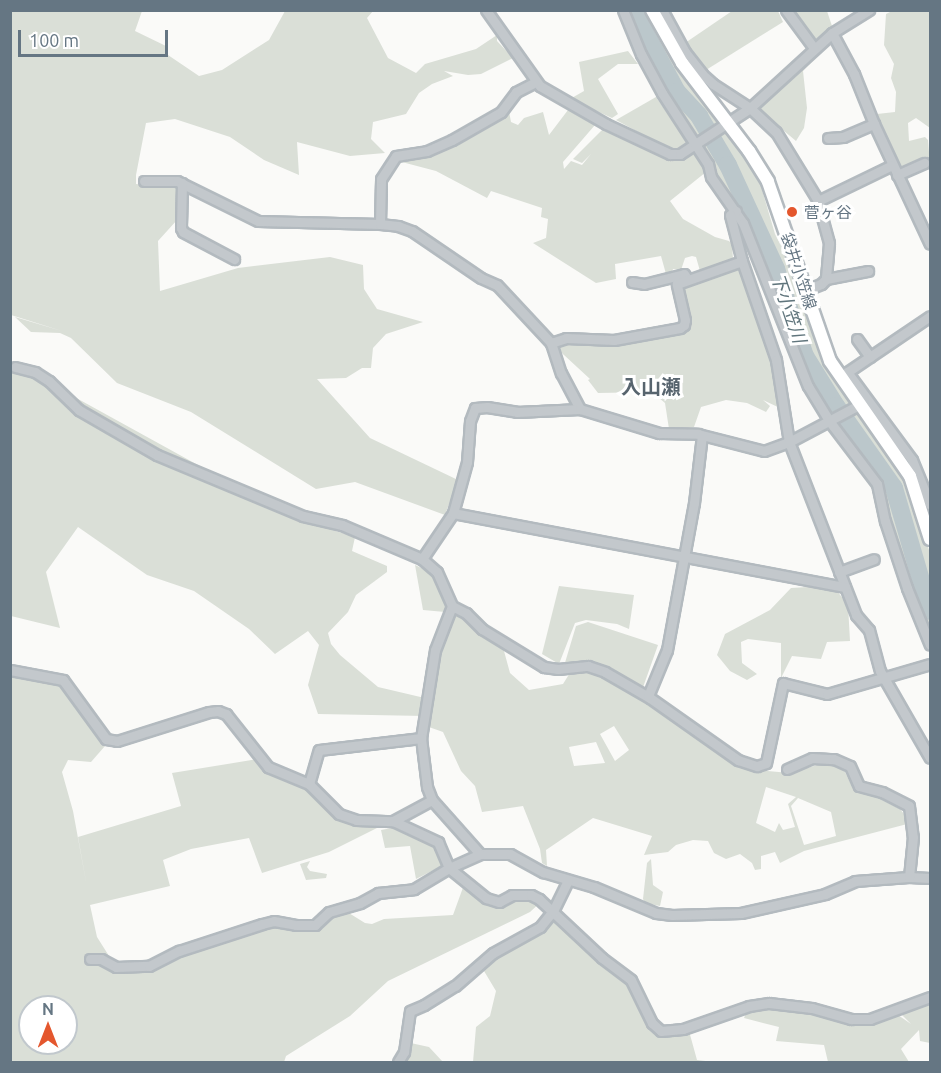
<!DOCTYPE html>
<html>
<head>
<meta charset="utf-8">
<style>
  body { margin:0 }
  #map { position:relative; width:941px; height:1073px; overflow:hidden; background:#fafaf8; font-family:Ubuntu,"Noto Sans JP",sans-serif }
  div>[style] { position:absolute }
  .green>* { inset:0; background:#dadfd7 }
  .river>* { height:18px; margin:-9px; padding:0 9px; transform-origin:9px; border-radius:9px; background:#bbc7cb }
  .roads { filter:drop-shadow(2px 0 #b3babf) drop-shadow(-2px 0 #b3babf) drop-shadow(0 2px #b3babf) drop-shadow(0 -2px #b3babf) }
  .street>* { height:9px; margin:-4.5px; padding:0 4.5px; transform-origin:4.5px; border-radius:4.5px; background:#c3c8cc }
  .secondary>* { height:12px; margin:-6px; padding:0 6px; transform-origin:6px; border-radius:6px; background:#fff }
  .dots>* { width:16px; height:16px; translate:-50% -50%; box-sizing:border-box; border:3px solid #fff; border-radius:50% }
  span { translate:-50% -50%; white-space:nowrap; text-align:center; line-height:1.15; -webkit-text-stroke:6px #fff; paint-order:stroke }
  .poi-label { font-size:16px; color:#657683 }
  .left { translate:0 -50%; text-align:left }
  .street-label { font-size:16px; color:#657683 }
  .water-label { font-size:18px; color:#60757c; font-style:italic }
  .quarter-label { font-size:20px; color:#57646e; font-weight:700 }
  .frame { position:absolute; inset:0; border:12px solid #657683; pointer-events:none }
  .north { position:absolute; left:18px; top:995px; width:60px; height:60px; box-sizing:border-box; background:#fff; border:2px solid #c1c8cd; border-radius:50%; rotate:0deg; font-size:16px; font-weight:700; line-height:24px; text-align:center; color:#657683 }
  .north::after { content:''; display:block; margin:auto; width:21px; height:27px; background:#e4572e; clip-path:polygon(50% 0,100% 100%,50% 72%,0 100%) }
  .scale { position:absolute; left:18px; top:30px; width:150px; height:27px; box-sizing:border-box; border:3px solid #657683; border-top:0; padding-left:8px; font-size:18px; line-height:21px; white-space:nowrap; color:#657683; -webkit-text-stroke:4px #fff; paint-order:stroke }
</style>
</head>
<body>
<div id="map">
  <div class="green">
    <div style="clip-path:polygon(11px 11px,142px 11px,135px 31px,168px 47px,168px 55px,199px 76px,222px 70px,269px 40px,285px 11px,373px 11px,367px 18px,388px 58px,416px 73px,425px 64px,476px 49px,497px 35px,497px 41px,513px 58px,481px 74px,468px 75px,444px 71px,453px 76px,432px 84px,419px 93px,406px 114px,373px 122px,371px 139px,385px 153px,350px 156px,297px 142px,299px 175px,264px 160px,230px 137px,175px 119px,146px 123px,136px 175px,136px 184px,176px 188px,177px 220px,158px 241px,160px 291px,238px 268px,330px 257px,363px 265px,364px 289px,377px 309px,423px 322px,386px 334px,373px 348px,371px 368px,362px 368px,346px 378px,317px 379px,370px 438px,458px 480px,445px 515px,355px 482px,316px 489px,191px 412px,117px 383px,71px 338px,60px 333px,31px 332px,15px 317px,62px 331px,11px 315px)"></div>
    <div style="clip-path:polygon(627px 11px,646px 11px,653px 31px,714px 119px,755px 166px,775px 234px,796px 276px,819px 346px,862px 422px,904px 474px,930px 553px,930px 637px,907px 588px,883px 488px,868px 461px,830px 415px,804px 368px,743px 215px,714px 177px,706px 154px,657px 75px)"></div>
    <div style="clip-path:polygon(732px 11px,778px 11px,783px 22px,706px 70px,685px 43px)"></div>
    <div style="clip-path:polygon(794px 11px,827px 11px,832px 26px,815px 40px)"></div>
    <div style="clip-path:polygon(892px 11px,930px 11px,930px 128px,916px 118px,908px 123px,909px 141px,925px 137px,928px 140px,930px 164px,924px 163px,901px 168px,877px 114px,895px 112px,896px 92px,891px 78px,894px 64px,884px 45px,886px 14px)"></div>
    <div style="clip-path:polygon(829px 36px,830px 43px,803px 71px,807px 108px,804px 128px,796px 141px,759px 110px)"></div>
    <div style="clip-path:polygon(628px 51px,638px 64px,618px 64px,598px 79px,618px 114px,612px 118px,570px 99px,584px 91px,579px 62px)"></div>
    <div style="clip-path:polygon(656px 97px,687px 142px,678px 150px,664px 146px,616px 120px)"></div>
    <div style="clip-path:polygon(508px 106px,511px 122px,518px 125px,524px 118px,543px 112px,549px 135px,568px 110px,595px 125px,563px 162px,564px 169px,571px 161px,582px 165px,591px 154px,582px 163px,573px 159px,602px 130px,675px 159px,691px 146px,708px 164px,706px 172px,670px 201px,683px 219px,715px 237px,729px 241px,732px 244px,733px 259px,700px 271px,696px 257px,692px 256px,685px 258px,681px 270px,673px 269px,672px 272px,666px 274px,661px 256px,615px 264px,616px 279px,596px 283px,533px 243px,546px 238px,548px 219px,541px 217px,542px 208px,491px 191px,487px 198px,436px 171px,398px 161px,402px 156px,418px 156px)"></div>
    <div style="clip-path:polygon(740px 267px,760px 329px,766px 330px,782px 409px,763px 400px,770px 406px,766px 412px,747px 403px,726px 400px,701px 407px,694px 427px,669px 429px,665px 403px,652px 392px,598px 393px,588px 380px,590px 379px,551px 343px,691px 328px,682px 285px)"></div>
    <div style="clip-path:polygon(evenodd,11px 362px,256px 497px,301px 520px,355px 537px,352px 551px,387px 566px,387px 572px,356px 595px,348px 612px,328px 633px,331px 644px,340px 655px,378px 687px,429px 699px,435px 650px,451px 609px,501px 640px,510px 673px,529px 690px,563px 684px,573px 668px,564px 666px,576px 626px,588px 622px,658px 645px,641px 693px,756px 770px,790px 773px,824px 763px,843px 768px,851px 784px,900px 809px,911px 823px,804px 851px,780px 863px,775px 852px,761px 856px,761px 869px,755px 870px,752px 863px,740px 854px,726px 859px,714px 853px,708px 841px,693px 840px,676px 845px,668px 852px,644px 855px,652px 836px,593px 818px,546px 850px,547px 866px,542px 863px,540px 849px,523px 806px,482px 812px,475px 786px,461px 771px,443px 732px,426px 726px,425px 716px,318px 714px,308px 685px,319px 645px,308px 631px,275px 654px,249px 629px,194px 591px,147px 575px,78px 527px,46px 572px,60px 628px,11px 616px,11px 362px,614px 726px,629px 750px,615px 761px,600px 734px,614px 726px,11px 362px,596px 742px,605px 763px,574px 766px,569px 747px,596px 742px,11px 362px,766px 787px,796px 797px,788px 804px,795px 827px,783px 830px,779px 823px,775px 832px,756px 823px,766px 787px,11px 362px,798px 798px,831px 812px,836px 836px,804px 845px,791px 806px,798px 798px)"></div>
    <div style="clip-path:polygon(415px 565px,432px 573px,448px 605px,445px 612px,423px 610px)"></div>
    <div style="clip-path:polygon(559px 586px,634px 595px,629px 629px,617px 624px,586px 620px,575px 623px,559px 664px,542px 654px)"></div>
    <div style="clip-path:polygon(808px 587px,837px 591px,848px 605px,850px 641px,827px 642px,821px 659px,792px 656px,781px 678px,781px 643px,748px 639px,741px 642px,742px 663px,757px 674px,747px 680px,730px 671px,717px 655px,725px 634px,770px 610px,791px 588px)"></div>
    <div style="clip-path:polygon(evenodd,10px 671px,63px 680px,105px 746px,91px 762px,68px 760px,62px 772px,73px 811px,87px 887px,78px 837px,181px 806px,172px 773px,258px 759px,309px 784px,334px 813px,379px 827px,329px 852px,262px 873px,249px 838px,191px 849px,163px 860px,170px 886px,90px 905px,97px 937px,116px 967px,148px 966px,272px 922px,315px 925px,331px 911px,344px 910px,365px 923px,372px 924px,384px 919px,453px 915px,465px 882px,495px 902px,512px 895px,542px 901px,530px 912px,388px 981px,350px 1016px,286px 1056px,284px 1062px,11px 1062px,10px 671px,30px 1007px,66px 1007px,66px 1043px,30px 1043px,30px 1007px)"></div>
    <div style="clip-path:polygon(392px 828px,436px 847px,442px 866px,416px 879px,410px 846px,385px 848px,381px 830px)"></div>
    <div style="clip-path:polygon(651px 859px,653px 885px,663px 892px,660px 906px,645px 903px,643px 899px,647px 863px)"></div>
    <div style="clip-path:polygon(310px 861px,307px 867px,310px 871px,327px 874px,326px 878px,306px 880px,300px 864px)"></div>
    <div style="clip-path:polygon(554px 914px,629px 981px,660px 1032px,689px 1031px,697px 1060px,714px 1062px,473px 1062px,476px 1027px,490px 1016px,496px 991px,481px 966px,519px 943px)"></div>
    <div style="clip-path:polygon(930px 999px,930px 1043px,920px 1041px,919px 1030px,901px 1049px,909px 1062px,828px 1062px,824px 1045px,776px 1041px,779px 1027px,744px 1018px,749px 1006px,788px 1005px,872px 1019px,898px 1015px,911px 1024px,899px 1012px)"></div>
    <div style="clip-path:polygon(406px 1042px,429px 1047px,443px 1062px,398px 1062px)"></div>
  </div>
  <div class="river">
    <div style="left:633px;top:10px;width:93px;rotate:61.8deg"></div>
    <div style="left:677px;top:92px;width:33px;rotate:47deg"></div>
    <div style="left:699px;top:116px;width:57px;rotate:59.4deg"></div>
    <div style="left:728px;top:165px;width:115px;rotate:65.2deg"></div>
    <div style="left:776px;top:269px;width:92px;rotate:71.6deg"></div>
    <div style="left:805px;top:356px;width:59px;rotate:58.2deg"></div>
    <div style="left:836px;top:406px;width:100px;rotate:54.7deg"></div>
    <div style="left:894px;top:488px;width:128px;rotate:73.7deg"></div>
  </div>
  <div class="roads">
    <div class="street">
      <div style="left:486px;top:10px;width:93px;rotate:54.6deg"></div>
      <div style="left:540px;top:86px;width:76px;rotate:29.9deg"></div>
      <div style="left:606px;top:124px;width:71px;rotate:25.1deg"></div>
      <div style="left:670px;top:154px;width:10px"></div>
      <div style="left:680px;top:154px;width:84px;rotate:-33.3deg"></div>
      <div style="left:750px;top:108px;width:111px;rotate:-42.4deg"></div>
      <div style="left:832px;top:33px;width:44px;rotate:-31.9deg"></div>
      <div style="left:623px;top:10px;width:48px;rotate:67.8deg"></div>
      <div style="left:641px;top:54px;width:44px;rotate:61.7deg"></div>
      <div style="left:662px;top:93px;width:85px;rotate:57.1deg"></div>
      <div style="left:708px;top:164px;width:13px;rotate:77deg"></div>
      <div style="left:711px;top:177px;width:56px;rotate:55.2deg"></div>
      <div style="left:743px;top:223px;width:175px;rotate:68.3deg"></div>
      <div style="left:808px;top:386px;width:42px;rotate:58.6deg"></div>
      <div style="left:830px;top:422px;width:78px;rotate:52.8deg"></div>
      <div style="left:877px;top:484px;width:38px;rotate:78deg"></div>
      <div style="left:885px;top:521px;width:71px;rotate:71.8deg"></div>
      <div style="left:907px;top:588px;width:61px;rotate:68deg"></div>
      <div style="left:662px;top:10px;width:48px;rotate:61.3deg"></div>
      <div style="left:685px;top:52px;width:28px;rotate:52deg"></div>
      <div style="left:702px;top:74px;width:15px;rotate:42deg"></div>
      <div style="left:713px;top:84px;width:44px;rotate:33deg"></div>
      <div style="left:750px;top:108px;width:35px;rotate:43deg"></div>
      <div style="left:776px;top:132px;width:79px;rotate:58.5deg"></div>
      <div style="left:817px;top:199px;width:46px;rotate:74.7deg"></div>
      <div style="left:829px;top:243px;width:36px;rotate:95deg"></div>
      <div style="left:826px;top:279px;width:7px;rotate:135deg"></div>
      <div style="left:821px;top:284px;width:16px;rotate:158deg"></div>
      <div style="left:786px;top:10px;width:47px;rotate:53.6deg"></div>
      <div style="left:832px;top:33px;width:47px;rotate:61.8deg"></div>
      <div style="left:854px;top:74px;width:54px;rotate:68.2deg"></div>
      <div style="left:874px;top:124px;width:132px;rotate:65deg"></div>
      <div style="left:828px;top:138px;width:15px;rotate:-4deg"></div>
      <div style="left:843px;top:137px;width:34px;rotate:-23deg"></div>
      <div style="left:897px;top:175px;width:30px;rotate:-24deg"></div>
      <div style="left:144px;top:181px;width:33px"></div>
      <div style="left:177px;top:181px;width:90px;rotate:26.3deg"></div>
      <div style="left:258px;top:221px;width:122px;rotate:1.4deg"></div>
      <div style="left:380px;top:224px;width:18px;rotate:6deg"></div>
      <div style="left:398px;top:226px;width:15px;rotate:20deg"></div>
      <div style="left:412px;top:231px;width:83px;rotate:34.3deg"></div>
      <div style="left:481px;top:278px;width:17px;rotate:24deg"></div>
      <div style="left:497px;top:285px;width:79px;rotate:47deg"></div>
      <div style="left:551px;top:343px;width:32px;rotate:72deg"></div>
      <div style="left:561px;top:373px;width:41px;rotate:62.2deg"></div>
      <div style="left:182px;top:183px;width:45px;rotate:91.3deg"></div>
      <div style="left:181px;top:228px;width:4px;rotate:63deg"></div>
      <div style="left:183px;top:232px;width:58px;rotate:27.9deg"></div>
      <div style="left:818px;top:201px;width:82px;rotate:-25.9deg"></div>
      <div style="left:736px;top:211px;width:7px;rotate:146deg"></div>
      <div style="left:730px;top:215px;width:48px;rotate:75.4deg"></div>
      <div style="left:742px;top:261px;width:105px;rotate:71deg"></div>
      <div style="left:776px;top:360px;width:83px;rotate:81deg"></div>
      <div style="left:789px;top:442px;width:186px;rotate:68.8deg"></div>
      <div style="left:856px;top:615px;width:20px;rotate:49deg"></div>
      <div style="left:869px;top:630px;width:42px;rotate:75deg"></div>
      <div style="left:880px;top:671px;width:100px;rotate:60.1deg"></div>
      <div style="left:380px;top:224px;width:45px;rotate:-88.7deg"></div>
      <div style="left:381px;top:179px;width:27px;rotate:-57deg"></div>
      <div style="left:396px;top:156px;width:31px;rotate:-9deg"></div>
      <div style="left:427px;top:151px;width:27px;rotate:-24deg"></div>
      <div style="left:452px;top:140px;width:56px;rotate:-29.7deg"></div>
      <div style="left:501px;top:112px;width:25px;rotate:-53deg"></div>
      <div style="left:516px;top:92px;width:22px;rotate:-27deg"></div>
      <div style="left:826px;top:279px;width:43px;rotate:-10.8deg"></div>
      <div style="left:632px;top:282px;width:12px;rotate:9deg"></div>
      <div style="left:644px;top:284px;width:41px;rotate:-14deg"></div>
      <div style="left:684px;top:274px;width:4px;rotate:56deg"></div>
      <div style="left:857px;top:339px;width:22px;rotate:54deg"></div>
      <div style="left:551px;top:343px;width:16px;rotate:-18deg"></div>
      <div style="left:566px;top:338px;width:48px;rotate:2.4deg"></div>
      <div style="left:614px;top:340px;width:67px;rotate:-10.3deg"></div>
      <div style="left:680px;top:328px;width:5px;rotate:-37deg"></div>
      <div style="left:684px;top:325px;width:5px;rotate:-79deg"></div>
      <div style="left:685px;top:320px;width:37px;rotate:-103deg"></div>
      <div style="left:677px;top:284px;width:69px;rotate:-19.5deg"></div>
      <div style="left:15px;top:367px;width:21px;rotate:14deg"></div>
      <div style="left:35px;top:372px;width:17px;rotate:33deg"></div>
      <div style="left:49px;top:381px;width:42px;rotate:44deg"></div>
      <div style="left:79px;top:410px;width:90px;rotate:30deg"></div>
      <div style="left:157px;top:455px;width:158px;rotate:22.7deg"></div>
      <div style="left:303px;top:516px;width:40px;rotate:13deg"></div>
      <div style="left:342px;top:525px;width:87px;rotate:23deg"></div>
      <div style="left:422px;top:559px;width:20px;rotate:41deg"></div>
      <div style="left:437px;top:572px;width:37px;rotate:66deg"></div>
      <div style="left:452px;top:606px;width:47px;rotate:111.1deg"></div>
      <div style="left:435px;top:650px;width:89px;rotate:99deg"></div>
      <div style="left:421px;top:738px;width:49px;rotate:83deg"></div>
      <div style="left:427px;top:787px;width:14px;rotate:69deg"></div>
      <div style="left:432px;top:800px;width:72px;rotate:48.4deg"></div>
      <div style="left:480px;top:854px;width:30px"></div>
      <div style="left:510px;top:854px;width:38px;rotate:29deg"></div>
      <div style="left:543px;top:872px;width:53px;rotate:16.4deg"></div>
      <div style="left:594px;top:887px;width:67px;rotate:22.8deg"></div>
      <div style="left:656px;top:913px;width:16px;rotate:7deg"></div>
      <div style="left:672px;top:915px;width:69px;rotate:-1.7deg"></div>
      <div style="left:741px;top:913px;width:86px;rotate:-12.7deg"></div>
      <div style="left:825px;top:894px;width:33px;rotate:-23deg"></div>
      <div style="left:855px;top:881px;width:54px;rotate:-4.2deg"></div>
      <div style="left:909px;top:877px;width:21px;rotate:3deg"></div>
      <div style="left:847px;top:372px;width:109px;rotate:53.5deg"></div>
      <div style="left:912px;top:460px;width:48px;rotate:67.8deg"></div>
      <div style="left:843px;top:375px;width:105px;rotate:-34.1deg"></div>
      <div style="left:453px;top:513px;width:399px;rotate:10.7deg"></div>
      <div style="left:422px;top:559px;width:55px;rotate:-56deg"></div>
      <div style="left:453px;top:513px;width:53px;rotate:-74.6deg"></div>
      <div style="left:467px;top:462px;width:41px;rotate:-85.8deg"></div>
      <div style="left:470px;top:421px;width:14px;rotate:-69deg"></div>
      <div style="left:475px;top:408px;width:12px;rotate:-5deg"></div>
      <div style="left:487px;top:407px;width:30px;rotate:9deg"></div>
      <div style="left:517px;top:412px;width:63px;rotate:-2.7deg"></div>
      <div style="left:580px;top:409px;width:83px;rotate:16.9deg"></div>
      <div style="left:659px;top:433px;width:39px;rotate:1deg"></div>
      <div style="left:698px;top:434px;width:68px;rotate:14.4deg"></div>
      <div style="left:764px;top:451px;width:27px;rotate:-20deg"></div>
      <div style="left:789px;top:442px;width:79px;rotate:-27.9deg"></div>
      <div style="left:839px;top:572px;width:37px;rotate:-20deg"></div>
      <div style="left:452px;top:606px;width:16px;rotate:27deg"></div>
      <div style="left:466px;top:613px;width:23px;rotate:45deg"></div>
      <div style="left:482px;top:629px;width:73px;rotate:31.5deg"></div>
      <div style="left:544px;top:667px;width:14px;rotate:8deg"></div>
      <div style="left:558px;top:669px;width:30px;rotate:-6deg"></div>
      <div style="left:588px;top:666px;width:18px;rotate:19deg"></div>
      <div style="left:605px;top:672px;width:52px;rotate:30deg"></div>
      <div style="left:650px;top:698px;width:108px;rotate:35.2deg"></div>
      <div style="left:738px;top:760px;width:20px;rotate:18deg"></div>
      <div style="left:757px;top:766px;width:9px;rotate:-18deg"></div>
      <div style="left:766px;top:763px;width:82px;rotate:-78deg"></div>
      <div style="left:783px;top:683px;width:45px;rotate:14deg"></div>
      <div style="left:827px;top:694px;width:107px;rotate:-16.2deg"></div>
      <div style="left:10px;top:670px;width:54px;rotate:10.7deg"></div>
      <div style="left:63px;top:680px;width:73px;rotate:53.9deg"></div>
      <div style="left:106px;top:739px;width:11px;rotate:10deg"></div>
      <div style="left:117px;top:741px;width:96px;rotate:-17.5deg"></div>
      <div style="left:209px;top:712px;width:9px;rotate:-6deg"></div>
      <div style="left:218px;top:711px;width:9px;rotate:21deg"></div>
      <div style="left:226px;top:714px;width:68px;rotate:51.6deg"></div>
      <div style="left:268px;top:767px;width:44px;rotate:22.5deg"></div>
      <div style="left:309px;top:784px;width:42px;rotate:45deg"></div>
      <div style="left:339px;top:814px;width:18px;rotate:19deg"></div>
      <div style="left:356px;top:820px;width:37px;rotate:2deg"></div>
      <div style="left:393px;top:821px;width:50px;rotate:25deg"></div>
      <div style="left:438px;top:842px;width:28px;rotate:67deg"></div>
      <div style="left:449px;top:868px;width:48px;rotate:39deg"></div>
      <div style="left:486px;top:898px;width:14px;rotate:17deg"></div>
      <div style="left:499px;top:902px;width:15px;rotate:-28deg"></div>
      <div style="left:512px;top:895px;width:19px"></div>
      <div style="left:531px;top:895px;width:9px;rotate:27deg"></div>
      <div style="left:539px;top:899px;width:86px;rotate:43.1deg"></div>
      <div style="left:602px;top:958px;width:36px;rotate:37deg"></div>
      <div style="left:631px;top:980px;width:48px;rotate:64deg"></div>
      <div style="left:652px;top:1023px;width:12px;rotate:42deg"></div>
      <div style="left:661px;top:1031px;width:22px;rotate:-5deg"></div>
      <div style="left:683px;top:1029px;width:70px;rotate:-19.2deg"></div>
      <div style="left:749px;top:1006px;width:20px;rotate:-9deg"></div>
      <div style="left:769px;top:1003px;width:43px;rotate:6.6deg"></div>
      <div style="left:812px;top:1008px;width:41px;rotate:15.8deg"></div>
      <div style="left:851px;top:1019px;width:19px"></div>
      <div style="left:870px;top:1019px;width:64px;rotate:-20.1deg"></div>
      <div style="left:648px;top:696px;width:50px;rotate:-67.6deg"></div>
      <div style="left:667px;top:650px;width:149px;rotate:-79.6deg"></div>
      <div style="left:694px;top:503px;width:68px;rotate:-83.3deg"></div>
      <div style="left:787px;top:769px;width:27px;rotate:-24deg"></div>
      <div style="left:812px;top:758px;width:22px;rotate:3deg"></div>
      <div style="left:834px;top:759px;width:17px;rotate:24deg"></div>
      <div style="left:850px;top:766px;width:22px;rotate:66deg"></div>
      <div style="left:859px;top:786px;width:24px;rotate:15deg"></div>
      <div style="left:882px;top:792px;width:30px;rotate:27deg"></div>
      <div style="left:909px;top:806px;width:31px;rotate:83deg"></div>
      <div style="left:913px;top:837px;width:40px;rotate:95.7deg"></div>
      <div style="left:309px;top:784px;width:35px;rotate:-74deg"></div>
      <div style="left:319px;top:750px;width:103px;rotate:-6.7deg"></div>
      <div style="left:393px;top:821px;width:44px;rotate:-28.3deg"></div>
      <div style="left:90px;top:959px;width:11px"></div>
      <div style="left:101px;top:959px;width:17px;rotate:28deg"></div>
      <div style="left:116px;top:967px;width:33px;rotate:-2deg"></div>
      <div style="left:149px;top:966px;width:34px;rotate:-27deg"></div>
      <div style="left:179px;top:951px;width:87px;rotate:-18deg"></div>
      <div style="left:262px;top:924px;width:12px;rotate:-14deg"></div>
      <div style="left:274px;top:921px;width:22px;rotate:10deg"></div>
      <div style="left:296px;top:925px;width:19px"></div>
      <div style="left:315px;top:925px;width:19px;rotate:-43deg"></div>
      <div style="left:329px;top:912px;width:32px;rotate:-16deg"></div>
      <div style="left:360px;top:903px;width:21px;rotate:-29deg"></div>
      <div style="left:378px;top:893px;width:36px;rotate:-6deg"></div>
      <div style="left:414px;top:889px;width:41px;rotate:-31deg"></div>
      <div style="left:449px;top:868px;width:34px;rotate:-24deg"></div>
      <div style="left:398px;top:1062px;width:12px;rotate:-59deg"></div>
      <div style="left:404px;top:1052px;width:41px;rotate:-81.7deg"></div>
      <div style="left:410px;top:1011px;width:15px;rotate:-23deg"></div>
      <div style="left:424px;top:1005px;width:36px;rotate:-32deg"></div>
      <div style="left:455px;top:986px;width:50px;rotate:-41deg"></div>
      <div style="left:493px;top:953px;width:54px;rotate:-29deg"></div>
      <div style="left:540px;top:927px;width:21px;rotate:-51deg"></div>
      <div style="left:553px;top:911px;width:34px;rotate:-64deg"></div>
    </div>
    <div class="secondary">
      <div style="left:652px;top:10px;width:61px;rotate:60.5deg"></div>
      <div style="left:682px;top:63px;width:111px;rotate:52.7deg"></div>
      <div style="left:749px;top:151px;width:36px;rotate:58deg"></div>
      <div style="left:768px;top:182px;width:189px;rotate:70.9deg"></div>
      <div style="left:830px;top:361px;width:140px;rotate:55.2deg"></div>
      <div style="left:910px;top:476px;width:66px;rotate:72.4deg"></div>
    </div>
  </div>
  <div class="dots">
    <div style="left:792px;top:212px;background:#e4572e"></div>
  </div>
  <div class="poi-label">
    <span class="left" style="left:804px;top:212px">菅ヶ谷</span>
  </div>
  <div class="street-label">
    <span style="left:799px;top:271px;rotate:72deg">袋井小笠線</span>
  </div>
  <div class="water-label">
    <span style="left:789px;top:308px;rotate:71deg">下小笠川</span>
  </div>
  <div class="quarter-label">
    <span style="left:651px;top:386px">入山瀬</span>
  </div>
  <div class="frame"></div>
  <div class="north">N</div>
  <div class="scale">100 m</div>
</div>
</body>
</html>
